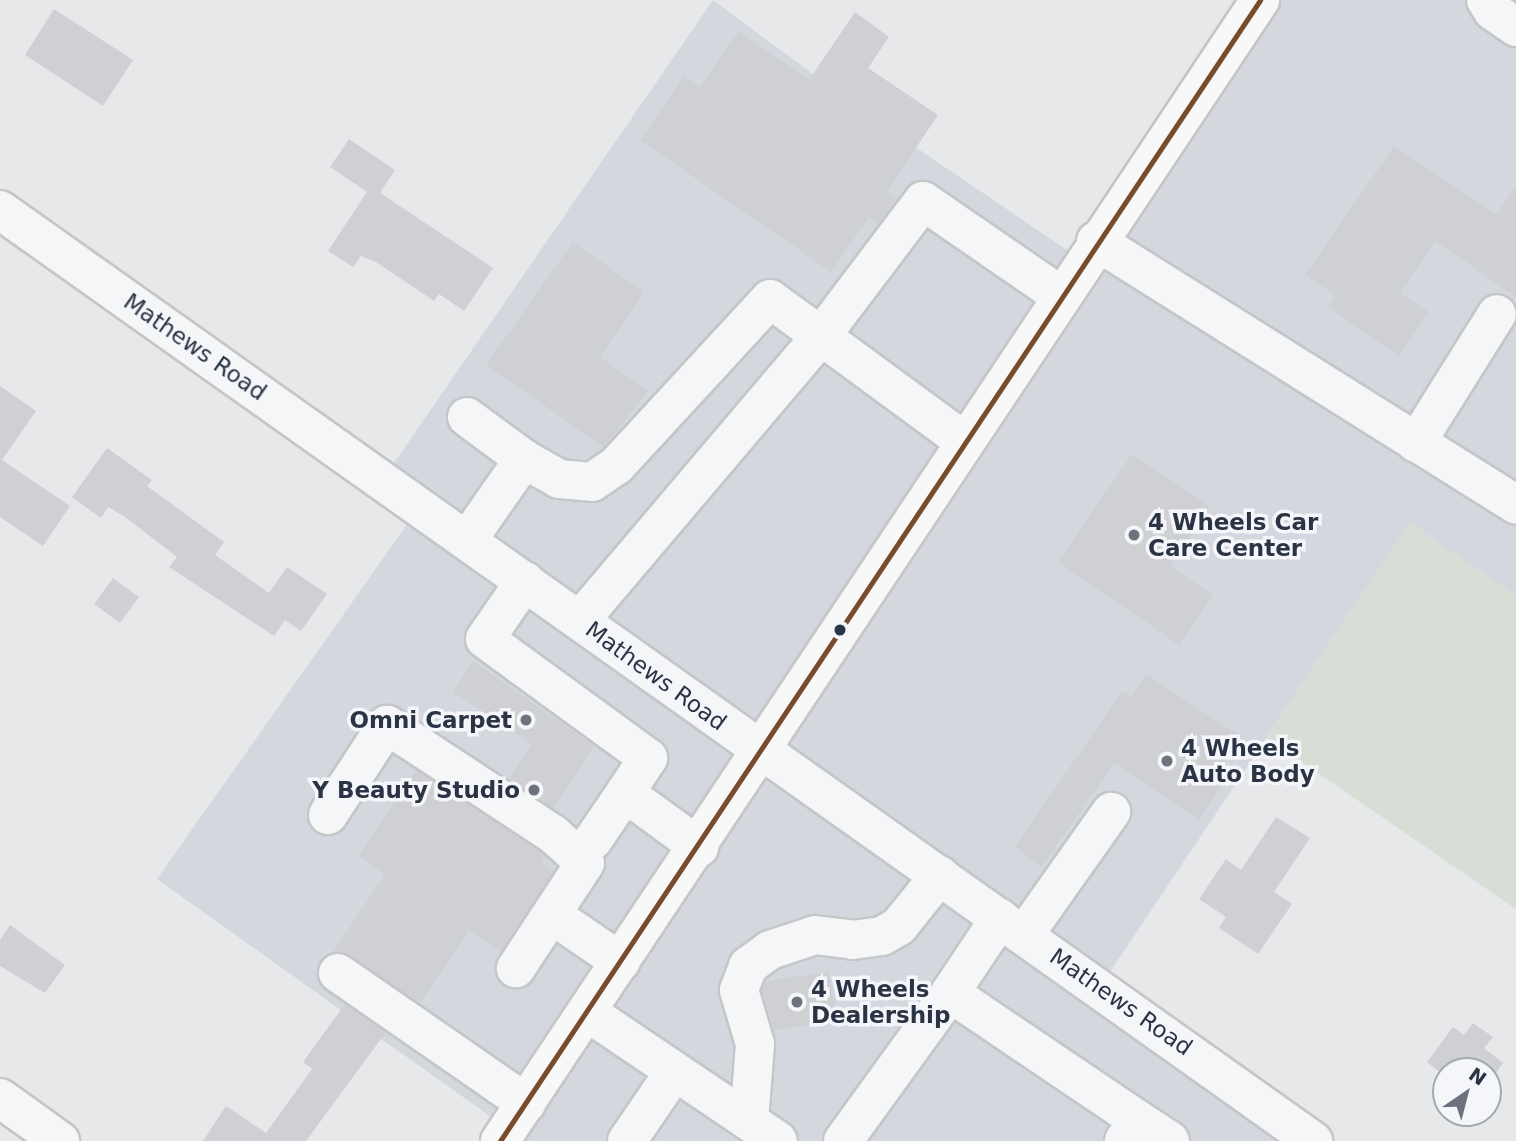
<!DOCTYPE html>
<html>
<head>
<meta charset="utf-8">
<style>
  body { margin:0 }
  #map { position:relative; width:1516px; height:1141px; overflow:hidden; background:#e6e8ea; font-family:"DejaVu Sans",sans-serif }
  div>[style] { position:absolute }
  .built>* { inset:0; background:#d4d7dd }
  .green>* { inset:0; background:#d6ded6 }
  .building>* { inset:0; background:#ced0d3 }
  .roads { filter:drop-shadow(2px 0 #c4c6c8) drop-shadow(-2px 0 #c4c6c8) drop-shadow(0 2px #c4c6c8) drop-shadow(0 -2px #c4c6c8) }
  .minor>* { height:38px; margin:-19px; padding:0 19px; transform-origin:19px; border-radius:19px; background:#f5f6f7 }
  .major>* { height:38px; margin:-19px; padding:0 19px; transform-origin:19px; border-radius:19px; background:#f8f8f8 }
  .bus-1>* { height:5px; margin:-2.5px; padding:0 2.5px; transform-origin:2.5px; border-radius:2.5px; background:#7a4b2a }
  .dots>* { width:19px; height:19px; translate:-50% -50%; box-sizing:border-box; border:4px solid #f4f6f9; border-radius:50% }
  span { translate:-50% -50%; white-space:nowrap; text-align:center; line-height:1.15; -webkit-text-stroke:7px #f4f6f9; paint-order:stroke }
  .street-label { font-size:23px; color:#2b3445 }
  .poi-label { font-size:23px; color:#2b3445; font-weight:700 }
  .left { translate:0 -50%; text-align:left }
  .right { translate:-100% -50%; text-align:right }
  .north { position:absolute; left:1432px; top:1057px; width:70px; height:70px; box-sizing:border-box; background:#f4f6f9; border:2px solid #a4a8b1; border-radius:50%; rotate:35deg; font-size:19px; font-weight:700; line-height:28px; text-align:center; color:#2b3445 }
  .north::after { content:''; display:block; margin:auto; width:24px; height:32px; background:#6c737f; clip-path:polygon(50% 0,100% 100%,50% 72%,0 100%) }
</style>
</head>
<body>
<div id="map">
  <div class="built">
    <div style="clip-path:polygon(713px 0,868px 115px,1083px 261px,1260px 0,1516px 0,1516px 596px,1410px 523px,1100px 987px,1313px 1141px,500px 1141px,508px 1129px,157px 879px,420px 506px,383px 479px)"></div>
  </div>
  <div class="green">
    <div style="clip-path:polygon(1410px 523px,1516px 596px,1516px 909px,1267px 738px)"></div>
  </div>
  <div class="building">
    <div style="clip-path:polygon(54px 9px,133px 60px,103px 106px,25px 55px)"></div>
    <div style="clip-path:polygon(855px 12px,889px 37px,868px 68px,938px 115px,887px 191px,896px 198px,878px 224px,869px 217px,831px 272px,640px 140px,684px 76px,700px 87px,739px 31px,809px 80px)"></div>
    <div style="clip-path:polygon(349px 139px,395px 170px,380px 193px,493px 268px,464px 311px,439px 294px,434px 301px,376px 262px,361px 256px,353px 267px,328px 251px,367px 192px,330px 167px)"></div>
    <div style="clip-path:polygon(1394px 146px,1496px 215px,1516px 186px,1516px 297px,1435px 241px,1400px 293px,1429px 312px,1399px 356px,1328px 307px,1336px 296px,1305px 275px)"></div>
    <div style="clip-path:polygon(573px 242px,644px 292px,600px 357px,648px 391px,604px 447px,486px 365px)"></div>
    <div style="clip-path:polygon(0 386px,36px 411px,2px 460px,70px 506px,43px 546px,0 517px)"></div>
    <div style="clip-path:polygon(107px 448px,152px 480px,147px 486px,224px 542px,215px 555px,269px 593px,287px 567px,327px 594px,301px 631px,285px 620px,274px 636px,169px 567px,177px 557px,125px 517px,108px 507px,101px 518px,72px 497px)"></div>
    <div style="clip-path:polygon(1132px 454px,1210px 507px,1170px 566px,1213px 595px,1179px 645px,1058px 562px)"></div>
    <div style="clip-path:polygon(113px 578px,139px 597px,120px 623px,94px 604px)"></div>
    <div style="clip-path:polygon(473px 661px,594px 746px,553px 808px,509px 779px,532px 744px,453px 692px)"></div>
    <div style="clip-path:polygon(1146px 674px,1240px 736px,1214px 776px,1224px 782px,1199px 819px,1114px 763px,1042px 867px,1015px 847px,1122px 691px,1131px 697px)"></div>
    <div style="clip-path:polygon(416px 770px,540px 851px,545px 856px,541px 862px,554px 871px,501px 951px,469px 930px,420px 1003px,350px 955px,333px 952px,385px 874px,359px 856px)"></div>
    <div style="clip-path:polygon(1276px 817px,1310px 838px,1274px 892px,1292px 904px,1258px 954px,1219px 928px,1226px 917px,1199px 899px,1226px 859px,1241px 870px)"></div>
    <div style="clip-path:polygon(10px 925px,65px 965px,45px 993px,0 966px,0 940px)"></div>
    <div style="clip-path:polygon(829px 972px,837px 1021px,774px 1030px,762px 991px,766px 981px)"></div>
    <div style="clip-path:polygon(345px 1004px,386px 1032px,306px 1141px,203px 1141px,226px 1106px,266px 1133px,312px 1069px,303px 1062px)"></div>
    <div style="clip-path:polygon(1473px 1023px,1493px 1037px,1484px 1048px,1503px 1063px,1488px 1084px,1488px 1071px,1446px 1071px,1446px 1077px,1427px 1062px,1453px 1027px,1464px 1035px)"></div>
  </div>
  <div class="roads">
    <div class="minor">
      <div style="left:1486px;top:0;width:13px;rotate:58deg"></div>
      <div style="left:1493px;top:11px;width:28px;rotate:35deg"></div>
      <div style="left:0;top:210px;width:1610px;rotate:35.34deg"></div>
      <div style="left:1096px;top:241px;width:496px;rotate:32.1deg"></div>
      <div style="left:467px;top:417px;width:71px;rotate:36.4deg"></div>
      <div style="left:524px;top:459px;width:98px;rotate:125deg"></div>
      <div style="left:964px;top:441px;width:177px;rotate:-143.7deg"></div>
      <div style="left:821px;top:336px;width:169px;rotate:-52.9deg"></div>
      <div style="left:923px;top:201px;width:166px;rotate:34.5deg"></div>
      <div style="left:1416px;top:443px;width:152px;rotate:-57.9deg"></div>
      <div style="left:524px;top:459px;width:40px;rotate:29.7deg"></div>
      <div style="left:559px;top:479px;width:33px;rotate:5deg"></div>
      <div style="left:592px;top:482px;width:29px;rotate:-34deg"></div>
      <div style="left:616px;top:466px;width:227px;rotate:-47.3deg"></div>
      <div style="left:770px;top:299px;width:63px;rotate:36deg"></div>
      <div style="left:821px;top:336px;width:372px;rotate:130.3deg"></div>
      <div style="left:525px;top:581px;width:70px;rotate:124.6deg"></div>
      <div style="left:485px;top:639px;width:202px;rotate:36.1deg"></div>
      <div style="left:648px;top:758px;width:42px;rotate:123.3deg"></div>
      <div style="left:625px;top:793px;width:92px;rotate:36.1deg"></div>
      <div style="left:328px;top:815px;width:108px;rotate:-56.8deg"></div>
      <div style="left:387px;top:725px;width:199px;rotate:33.3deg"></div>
      <div style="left:553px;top:834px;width:43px;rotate:42.2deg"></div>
      <div style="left:585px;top:863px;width:126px;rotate:123.3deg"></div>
      <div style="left:593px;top:840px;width:57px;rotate:-55.8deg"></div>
      <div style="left:552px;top:915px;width:83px;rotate:34.3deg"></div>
      <div style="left:1024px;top:935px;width:151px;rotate:-54.7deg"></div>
      <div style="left:338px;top:973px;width:229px;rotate:34.7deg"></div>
      <div style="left:950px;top:993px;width:90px;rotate:-56.3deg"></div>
      <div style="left:587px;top:1012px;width:230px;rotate:34deg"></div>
      <div style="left:0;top:1098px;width:74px;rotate:35.6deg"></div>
      <div style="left:1138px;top:1120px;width:38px;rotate:33deg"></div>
      <div style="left:749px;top:1121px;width:77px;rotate:-85.5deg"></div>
      <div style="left:755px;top:1044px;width:56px;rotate:-106.5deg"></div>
      <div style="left:739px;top:990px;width:26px;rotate:-69deg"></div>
      <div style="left:748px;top:966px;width:27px;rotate:-36deg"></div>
      <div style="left:770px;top:950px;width:47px;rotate:-18.4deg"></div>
      <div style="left:815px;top:935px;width:38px;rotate:7deg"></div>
      <div style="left:853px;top:940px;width:29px;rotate:-8deg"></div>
      <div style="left:882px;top:936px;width:20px;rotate:-30deg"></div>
      <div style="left:899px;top:926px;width:65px;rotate:-51.2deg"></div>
      <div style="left:627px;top:1141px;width:83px;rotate:-55.7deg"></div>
      <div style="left:843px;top:1141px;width:183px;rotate:-54.1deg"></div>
      <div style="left:950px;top:993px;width:227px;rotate:34deg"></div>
      <div style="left:1138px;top:1120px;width:25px;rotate:124deg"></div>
    </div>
    <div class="major">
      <div style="left:500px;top:1141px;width:1371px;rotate:-56.33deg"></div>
    </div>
  </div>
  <div class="bus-1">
    <div style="left:500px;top:1141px;width:1371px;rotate:-56.33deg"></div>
  </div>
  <div class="dots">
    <div style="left:1134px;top:535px;background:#6c737f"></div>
    <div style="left:840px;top:630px;background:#2b3445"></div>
    <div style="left:526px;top:720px;background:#6c737f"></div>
    <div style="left:1167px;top:761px;background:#6c737f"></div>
    <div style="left:534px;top:790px;background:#6c737f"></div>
    <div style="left:797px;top:1002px;background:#6c737f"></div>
  </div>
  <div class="street-label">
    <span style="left:195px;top:347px;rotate:35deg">Mathews Road</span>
    <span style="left:656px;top:676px;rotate:36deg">Mathews Road</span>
    <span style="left:1121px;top:1002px;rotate:35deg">Mathews Road</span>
  </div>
  <div class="poi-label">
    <span class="left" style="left:1148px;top:535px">4 Wheels Car<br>Care Center</span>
    <span class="right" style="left:512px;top:720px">Omni Carpet</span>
    <span class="left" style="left:1181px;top:761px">4 Wheels<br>Auto Body</span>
    <span class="right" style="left:520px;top:790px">Y Beauty Studio</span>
    <span class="left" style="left:811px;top:1002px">4 Wheels<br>Dealership</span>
  </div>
  <div class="north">N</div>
</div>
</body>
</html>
